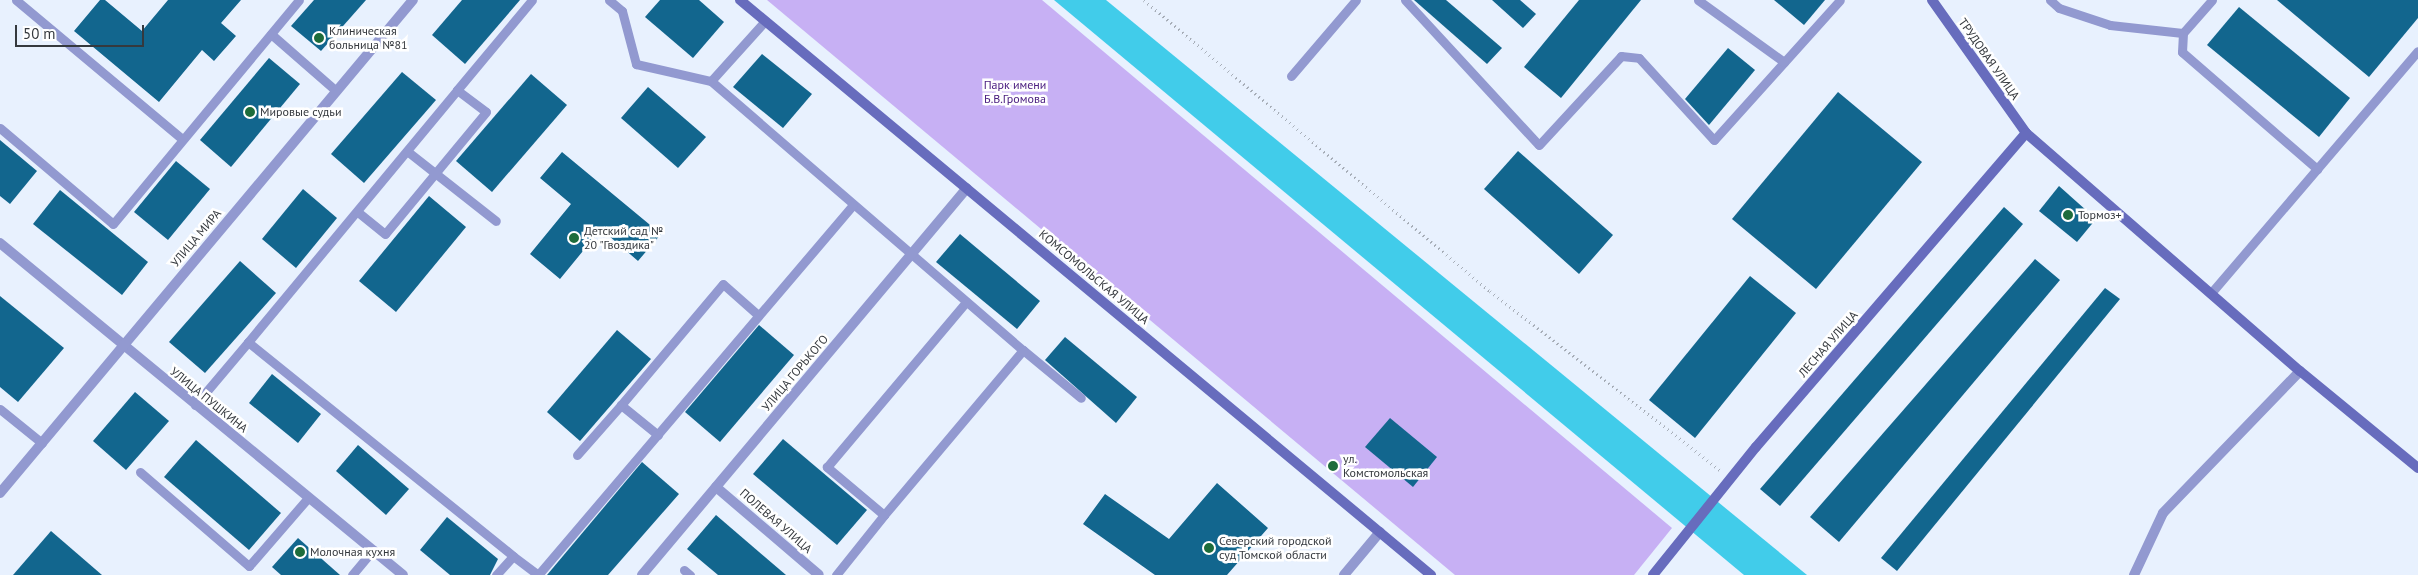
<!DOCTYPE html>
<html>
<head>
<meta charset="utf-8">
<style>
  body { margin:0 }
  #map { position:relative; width:2418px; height:575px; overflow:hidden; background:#e8f1fe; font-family:"PT Sans",sans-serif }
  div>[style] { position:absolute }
  .green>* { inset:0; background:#c7b0f4 }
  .water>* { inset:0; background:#41ccea }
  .building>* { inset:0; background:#12668e }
  .path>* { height:3px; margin-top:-1.5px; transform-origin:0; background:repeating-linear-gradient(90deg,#a6adb7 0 1px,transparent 0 5px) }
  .lane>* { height:9px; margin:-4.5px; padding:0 4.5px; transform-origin:4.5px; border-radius:4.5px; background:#9299d0 }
  .street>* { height:10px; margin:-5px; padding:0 5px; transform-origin:5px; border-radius:5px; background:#9299d0 }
  .secondary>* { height:10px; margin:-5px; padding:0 5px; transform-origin:5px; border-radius:5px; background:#676cbd }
  .dots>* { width:14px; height:14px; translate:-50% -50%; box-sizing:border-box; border:2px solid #fff; border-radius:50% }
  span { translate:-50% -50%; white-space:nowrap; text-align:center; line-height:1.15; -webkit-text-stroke:5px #fff; paint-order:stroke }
  .poi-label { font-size:12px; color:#35393e }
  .left { translate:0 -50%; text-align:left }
  .street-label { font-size:12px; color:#35393e }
  .park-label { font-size:12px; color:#4c2081 }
  .scale { position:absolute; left:15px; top:25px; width:129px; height:22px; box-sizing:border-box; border:2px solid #35393e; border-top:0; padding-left:6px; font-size:15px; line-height:18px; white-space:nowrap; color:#35393e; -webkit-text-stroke:4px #fff; paint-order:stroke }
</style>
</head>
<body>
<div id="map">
  <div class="green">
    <div style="clip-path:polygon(767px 0,1042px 0,1672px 528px,1634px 575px,1455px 575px)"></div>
  </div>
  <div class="water">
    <div style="clip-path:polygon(1054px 0,1106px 0,1807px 575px,1744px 575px)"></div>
  </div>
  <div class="building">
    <div style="clip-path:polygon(100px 0,105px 0,142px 31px,168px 0,241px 0,221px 23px,236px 36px,214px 61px,202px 50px,159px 102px,74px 31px)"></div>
    <div style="clip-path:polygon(314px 0,366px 0,321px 51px,291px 26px)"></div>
    <div style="clip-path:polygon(462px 0,520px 0,465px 64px,432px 35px)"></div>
    <div style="clip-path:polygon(660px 0,699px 0,724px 22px,693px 58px,645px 17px)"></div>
    <div style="clip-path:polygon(1414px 0,1446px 0,1502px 48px,1487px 64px)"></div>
    <div style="clip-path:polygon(1492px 0,1520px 0,1536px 14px,1523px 28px)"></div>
    <div style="clip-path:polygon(1579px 0,1641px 0,1561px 98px,1524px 67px)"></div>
    <div style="clip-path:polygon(1774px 0,1825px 0,1804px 25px)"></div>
    <div style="clip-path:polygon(2277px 0,2418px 0,2418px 18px,2369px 77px)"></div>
    <div style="clip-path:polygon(2239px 7px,2350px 98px,2319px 137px,2207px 45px)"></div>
    <div style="clip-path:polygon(1728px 48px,1755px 70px,1709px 125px,1685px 99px)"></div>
    <div style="clip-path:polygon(762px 54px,812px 94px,783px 128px,733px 87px)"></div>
    <div style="clip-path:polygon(269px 58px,300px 84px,231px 167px,200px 140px)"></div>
    <div style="clip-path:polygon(402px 72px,436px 100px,364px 183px,331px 154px)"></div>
    <div style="clip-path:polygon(531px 74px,567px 105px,492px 192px,456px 161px)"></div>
    <div style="clip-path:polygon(648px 87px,706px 137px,678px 168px,621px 118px)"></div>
    <div style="clip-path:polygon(1838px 92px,1922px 162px,1816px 289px,1732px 219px)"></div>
    <div style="clip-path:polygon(0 140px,37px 171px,10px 204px,0 196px)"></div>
    <div style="clip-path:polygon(1518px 151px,1613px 235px,1579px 274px,1484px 189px)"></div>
    <div style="clip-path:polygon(562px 152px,661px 234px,638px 261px,601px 229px,560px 279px,530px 254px,571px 204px,540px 178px)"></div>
    <div style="clip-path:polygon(176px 161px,210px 189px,168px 240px,134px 212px)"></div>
    <div style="clip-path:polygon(2059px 186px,2096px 219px,2077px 242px,2039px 211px)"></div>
    <div style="clip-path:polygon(303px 189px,337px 218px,296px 268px,262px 239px)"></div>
    <div style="clip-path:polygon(60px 190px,148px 262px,122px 295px,33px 224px)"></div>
    <div style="clip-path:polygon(429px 196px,466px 227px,396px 312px,359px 281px)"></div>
    <div style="clip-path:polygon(2004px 207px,2023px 224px,1780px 506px,1760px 489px)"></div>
    <div style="clip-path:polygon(960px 234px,1040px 301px,1017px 329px,936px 262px)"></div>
    <div style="clip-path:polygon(2035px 259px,2060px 280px,1839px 542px,1810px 517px)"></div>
    <div style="clip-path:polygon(240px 261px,276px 293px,205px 373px,169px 342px)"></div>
    <div style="clip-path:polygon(1750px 276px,1796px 313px,1695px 438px,1649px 400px)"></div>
    <div style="clip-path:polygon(2105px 288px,2120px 299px,1897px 571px,1881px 558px)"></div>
    <div style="clip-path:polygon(0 296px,64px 348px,18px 402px,0 387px)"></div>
    <div style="clip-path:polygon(759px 325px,794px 355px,720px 442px,685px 412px)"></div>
    <div style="clip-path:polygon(617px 330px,651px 359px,580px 441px,547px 412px)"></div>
    <div style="clip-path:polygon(1065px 337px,1137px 397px,1116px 423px,1045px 360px)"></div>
    <div style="clip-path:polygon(272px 374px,321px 414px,298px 443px,249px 403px)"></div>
    <div style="clip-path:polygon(135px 392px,169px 421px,126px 470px,93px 441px)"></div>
    <div style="clip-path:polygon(1390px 418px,1437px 457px,1413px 487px,1365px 447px)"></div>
    <div style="clip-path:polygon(783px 439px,867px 510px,837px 545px,753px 474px)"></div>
    <div style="clip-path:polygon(196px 440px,281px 513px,249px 550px,164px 477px)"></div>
    <div style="clip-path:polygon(358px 445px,409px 489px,386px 515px,336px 471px)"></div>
    <div style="clip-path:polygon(642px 462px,679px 494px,608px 575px,547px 575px)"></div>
    <div style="clip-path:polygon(1217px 483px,1268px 528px,1227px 575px,1155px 575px,1083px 524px,1105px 494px,1169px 539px)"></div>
    <div style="clip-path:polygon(716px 515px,786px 575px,718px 575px,687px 549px)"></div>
    <div style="clip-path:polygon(447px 517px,498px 559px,490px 575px,450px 575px,420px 550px)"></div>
    <div style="clip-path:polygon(51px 531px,102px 575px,13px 575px)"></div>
    <div style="clip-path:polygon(298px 538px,340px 575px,281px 575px,272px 567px)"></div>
  </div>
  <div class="path">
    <div style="left:1144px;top:0;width:452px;rotate:40.1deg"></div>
    <div style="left:1490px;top:291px;width:293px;rotate:37.9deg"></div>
  </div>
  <div class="lane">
    <div style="left:16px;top:0;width:217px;rotate:39.9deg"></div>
    <div style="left:609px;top:0;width:17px;rotate:40deg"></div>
    <div style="left:622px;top:11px;width:55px;rotate:75.2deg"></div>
    <div style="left:636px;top:64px;width:77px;rotate:12.8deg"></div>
    <div style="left:711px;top:81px;width:81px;rotate:-48deg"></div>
    <div style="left:1405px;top:0;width:197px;rotate:47.3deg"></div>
    <div style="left:1539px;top:145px;width:121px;rotate:-47.3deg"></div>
    <div style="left:1621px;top:56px;width:18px;rotate:6deg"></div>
    <div style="left:1639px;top:58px;width:111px;rotate:47.6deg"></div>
    <div style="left:1714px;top:140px;width:188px;rotate:-48deg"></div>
    <div style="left:1698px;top:0;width:106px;rotate:35.8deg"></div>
    <div style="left:2050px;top:0;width:12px;rotate:42deg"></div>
    <div style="left:2059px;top:8px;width:54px;rotate:18.4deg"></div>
    <div style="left:2110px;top:25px;width:73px;rotate:6.3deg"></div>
    <div style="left:2212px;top:0;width:44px;rotate:131.3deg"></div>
    <div style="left:2183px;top:33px;width:19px;rotate:93deg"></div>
    <div style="left:2182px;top:52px;width:179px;rotate:40.9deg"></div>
    <div style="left:271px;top:34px;width:85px;rotate:41.2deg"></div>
    <div style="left:1291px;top:76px;width:100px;rotate:-49.5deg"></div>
    <div style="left:711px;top:81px;width:412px;rotate:40.8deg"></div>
    <div style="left:1023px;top:350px;width:216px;rotate:130.1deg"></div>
    <div style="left:884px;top:515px;width:75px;rotate:-139.9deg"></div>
    <div style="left:827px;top:467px;width:216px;rotate:-49.9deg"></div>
    <div style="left:457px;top:90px;width:117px;rotate:-50.2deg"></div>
    <div style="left:0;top:128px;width:148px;rotate:40.3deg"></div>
    <div style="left:113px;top:224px;width:291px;rotate:-50.3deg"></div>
    <div style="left:407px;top:151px;width:113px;rotate:38.2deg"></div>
    <div style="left:2211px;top:293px;width:318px;rotate:-49.5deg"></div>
    <div style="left:248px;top:342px;width:327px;rotate:-50.3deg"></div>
    <div style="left:457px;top:90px;width:36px;rotate:37deg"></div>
    <div style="left:486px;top:112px;width:158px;rotate:129.6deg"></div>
    <div style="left:385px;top:234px;width:35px;rotate:-141deg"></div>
    <div style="left:1023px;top:350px;width:75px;rotate:39.6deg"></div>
    <div style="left:195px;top:405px;width:82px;rotate:-49.9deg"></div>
    <div style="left:248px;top:342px;width:341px;rotate:38.9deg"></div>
    <div style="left:0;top:409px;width:54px;rotate:39deg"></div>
    <div style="left:658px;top:435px;width:48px;rotate:-141deg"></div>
    <div style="left:621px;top:405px;width:158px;rotate:-49.9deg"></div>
    <div style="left:723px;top:284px;width:47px;rotate:41.5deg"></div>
    <div style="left:577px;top:455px;width:67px;rotate:-48.7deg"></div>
    <div style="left:140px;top:472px;width:144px;rotate:40.8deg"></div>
    <div style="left:249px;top:566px;width:90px;rotate:-49.1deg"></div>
    <div style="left:684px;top:570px;width:8px;rotate:40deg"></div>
    <div style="left:352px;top:575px;width:33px;rotate:-50deg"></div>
    <div style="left:496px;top:575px;width:25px;rotate:-48deg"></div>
    <div style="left:513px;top:556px;width:31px;rotate:37deg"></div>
    <div style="left:538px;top:575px;width:485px;rotate:-49.6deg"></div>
    <div style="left:836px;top:575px;width:77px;rotate:-51.3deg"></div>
  </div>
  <div class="street">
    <div style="left:0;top:243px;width:522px;rotate:39.48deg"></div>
    <div style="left:716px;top:487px;width:135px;rotate:40.5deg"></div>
    <div style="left:0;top:493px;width:643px;rotate:-50.05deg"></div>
    <div style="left:642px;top:575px;width:505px;rotate:-49.98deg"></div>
    <div style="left:1344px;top:575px;width:56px;rotate:-50.1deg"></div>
    <div style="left:2134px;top:575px;width:68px;rotate:-64.9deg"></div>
    <div style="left:2163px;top:513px;width:197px;rotate:-46deg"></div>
  </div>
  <div class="secondary">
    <div style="left:740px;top:0;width:899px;rotate:39.76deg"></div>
    <div style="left:1932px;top:0;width:163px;rotate:54.7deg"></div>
    <div style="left:2026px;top:133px;width:363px;rotate:41deg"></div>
    <div style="left:2300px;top:371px;width:153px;rotate:39.4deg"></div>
    <div style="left:1653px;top:575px;width:164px;rotate:-51.2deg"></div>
    <div style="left:1756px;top:447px;width:414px;rotate:-49.3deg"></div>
  </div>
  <div class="dots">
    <div style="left:319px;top:38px;background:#1d6c3b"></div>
    <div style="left:250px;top:112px;background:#1d6c3b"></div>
    <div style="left:2068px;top:215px;background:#1d6c3b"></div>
    <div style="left:574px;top:238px;background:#1d6c3b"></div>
    <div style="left:1333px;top:466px;background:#1d6c3b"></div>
    <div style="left:1209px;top:548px;background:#1d6c3b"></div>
    <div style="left:300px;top:552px;background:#1d6c3b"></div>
  </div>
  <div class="poi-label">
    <span class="left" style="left:329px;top:38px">Клиническая<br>больница №81</span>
    <span class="left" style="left:260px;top:112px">Мировые судьи</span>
    <span class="left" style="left:2078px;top:215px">Тормоз+</span>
    <span class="left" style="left:584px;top:238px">Детский сад №<br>20 "Гвоздика"</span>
    <span class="left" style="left:1343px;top:466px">ул.<br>Комстомольская</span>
    <span class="left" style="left:1219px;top:548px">Северский городской<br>суд Томской области</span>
    <span class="left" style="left:310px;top:552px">Молочная кухня</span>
  </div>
  <div class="street-label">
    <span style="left:1989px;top:59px;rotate:55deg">ТРУДОВАЯ УЛИЦА</span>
    <span style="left:196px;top:238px;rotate:-50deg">УЛИЦА МИРА</span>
    <span style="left:1094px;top:277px;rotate:40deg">КОМСОМОЛЬСКАЯ УЛИЦА</span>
    <span style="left:1828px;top:344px;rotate:-49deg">ЛЕСНАЯ УЛИЦА</span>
    <span style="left:795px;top:373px;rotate:-50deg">УЛИЦА ГОРЬКОГО</span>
    <span style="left:209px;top:400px;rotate:39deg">УЛИЦА ПУШКИНА</span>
    <span style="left:776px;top:521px;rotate:41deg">ПОЛЕВАЯ УЛИЦА</span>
  </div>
  <div class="park-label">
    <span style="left:1015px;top:92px">Парк имени<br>Б.В.Громова</span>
  </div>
  <div class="scale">50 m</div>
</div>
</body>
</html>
